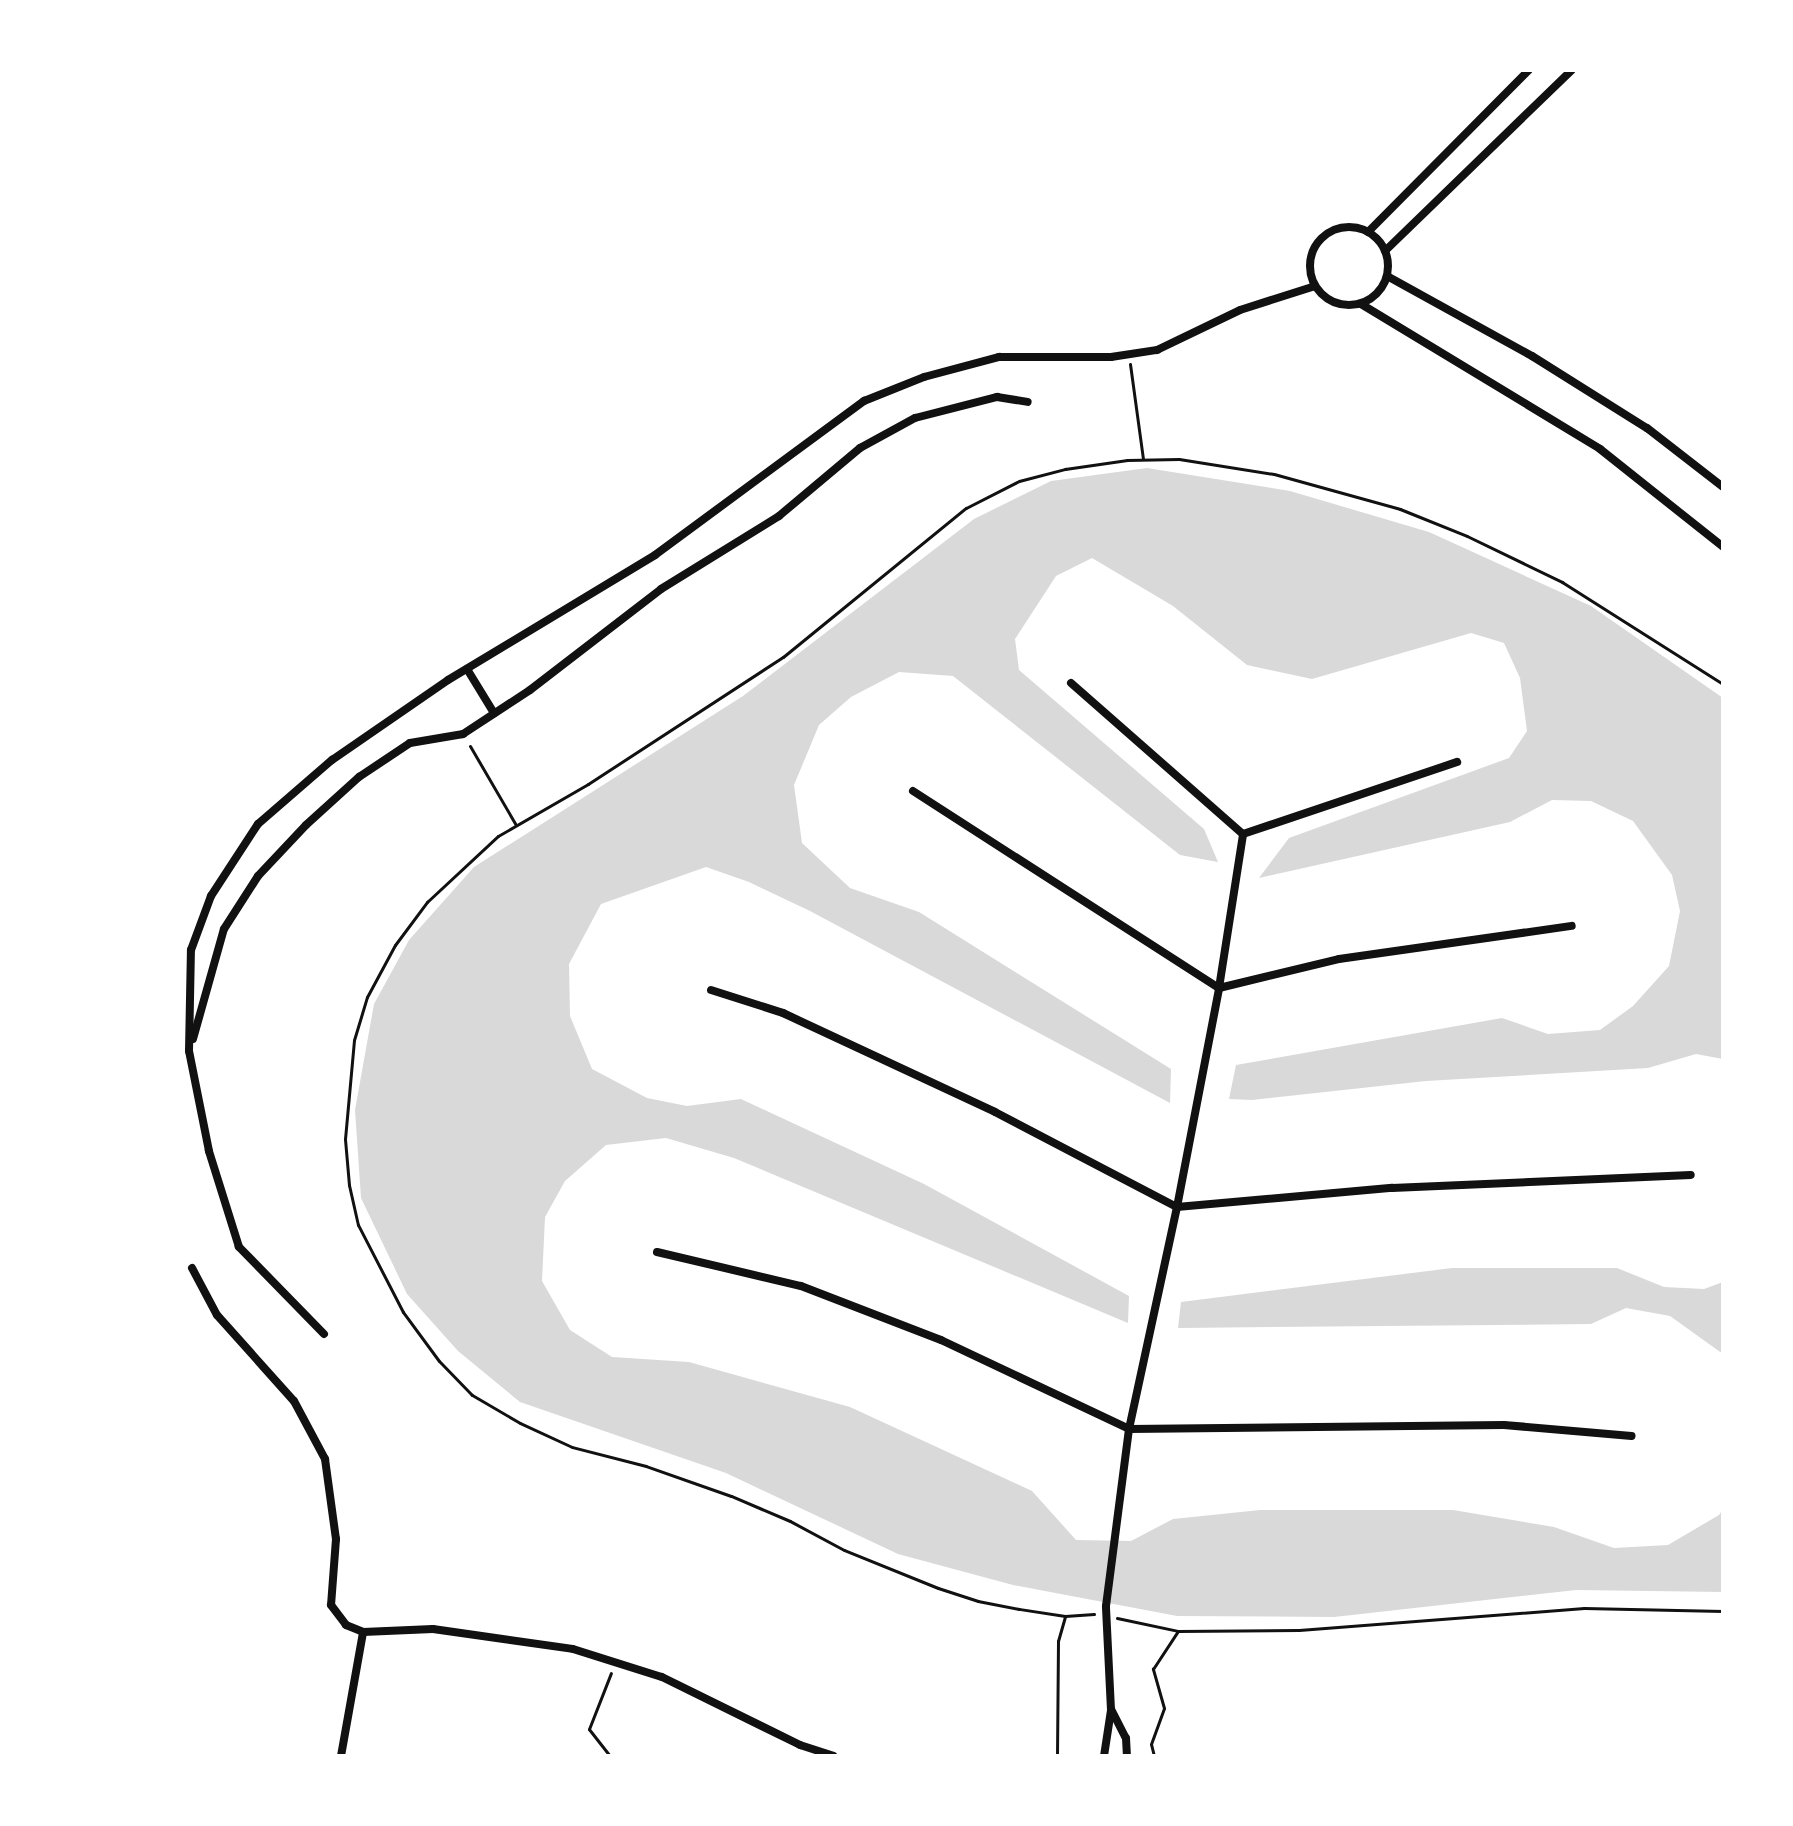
<!DOCTYPE html>
<html>
<head>
<meta charset="utf-8">
<style>
  body { margin:0 }
  #map { position:relative; width:1793px; height:1826px; overflow:hidden; background:#fff; font-family:"Crimson Pro",serif }
  div>[style] { position:absolute }
  .water>* { inset:0; background:#d9d9d9 }
  .path>* { height:3px; margin:-1.5px; padding:0 1.5px; transform-origin:1.5px; border-radius:1.5px; background:#111 }
  .minor>* { height:8px; margin:-4px; padding:0 4px; transform-origin:4px; border-radius:4px; background:#111 }
  .minor>.ring { margin:-4px; padding:0; box-sizing:content-box; background:none; border:8px solid #111; border-radius:50% }
  span { translate:-50% -50%; white-space:nowrap; text-align:center; line-height:1.15; -webkit-text-stroke:6px #fff; paint-order:stroke }
  .frame { position:absolute; inset:0; border:72px solid #fff; pointer-events:none }
</style>
</head>
<body>
<div id="map">
  <div class="water">
    <div style="clip-path:polygon(1147px 468px,1290px 491px,1429px 532px,1591px 606px,1723px 698px,1723px 1059px,1696px 1054px,1648px 1068px,1426px 1081px,1252px 1100px,1229px 1099px,1236px 1065px,1502px 1018px,1548px 1034px,1600px 1030px,1633px 1006px,1669px 966px,1680px 911px,1672px 875px,1633px 821px,1591px 801px,1552px 800px,1510px 822px,1259px 878px,1289px 838px,1509px 758px,1527px 731px,1520px 678px,1504px 643px,1471px 633px,1312px 679px,1247px 665px,1173px 606px,1092px 558px,1056px 576px,1015px 639px,1019px 670px,1204px 829px,1218px 862px,1180px 855px,953px 676px,899px 672px,851px 697px,819px 725px,794px 785px,802px 843px,850px 888px,919px 912px,1171px 1069px,1170px 1103px,810px 911px,749px 882px,706px 867px,601px 904px,569px 964px,570px 1016px,592px 1069px,647px 1098px,687px 1106px,741px 1099px,924px 1184px,1129px 1296px,1128px 1323px,734px 1158px,666px 1138px,606px 1145px,565px 1181px,545px 1217px,542px 1281px,570px 1330px,612px 1357px,689px 1362px,850px 1407px,1032px 1491px,1076px 1540px,1131px 1541px,1173px 1519px,1260px 1510px,1453px 1510px,1554px 1527px,1614px 1548px,1668px 1545px,1719px 1515px,1723px 1509px,1723px 1592px,1576px 1590px,1334px 1617px,1177px 1616px,1013px 1585px,898px 1554px,726px 1473px,520px 1402px,458px 1351px,407px 1294px,361px 1198px,355px 1110px,374px 1004px,409px 940px,474px 867px,743px 696px,974px 519px,1051px 481px)"></div>
    <div style="clip-path:polygon(1452px 1268px,1617px 1268px,1664px 1287px,1704px 1289px,1723px 1282px,1723px 1354px,1670px 1316px,1626px 1308px,1591px 1324px,1178px 1328px,1181px 1302px)"></div>
  </div>
  <div class="path">
    <div style="left:1130px;top:364px;width:96px;rotate:82.2deg"></div>
    <div style="left:470px;top:746px;width:91px;rotate:59.8deg"></div>
    <div style="left:1094px;top:1614px;width:29px;rotate:176deg"></div>
    <div style="left:1065px;top:1616px;width:47px;rotate:-171.3deg"></div>
    <div style="left:1019px;top:1609px;width:42px;rotate:-169deg"></div>
    <div style="left:978px;top:1601px;width:42px;rotate:-162deg"></div>
    <div style="left:938px;top:1588px;width:101px;rotate:-158deg"></div>
    <div style="left:844px;top:1550px;width:61px;rotate:-151.8deg"></div>
    <div style="left:790px;top:1521px;width:64px;rotate:-157deg"></div>
    <div style="left:731px;top:1496px;width:90px;rotate:-160.6deg"></div>
    <div style="left:646px;top:1466px;width:76px;rotate:-165.6deg"></div>
    <div style="left:572px;top:1447px;width:57px;rotate:-155.2deg"></div>
    <div style="left:520px;top:1423px;width:56px;rotate:-149.7deg"></div>
    <div style="left:472px;top:1395px;width:47px;rotate:-134.1deg"></div>
    <div style="left:439px;top:1361px;width:61px;rotate:-126.3deg"></div>
    <div style="left:403px;top:1312px;width:98px;rotate:-117.3deg"></div>
    <div style="left:358px;top:1225px;width:41px;rotate:-102.7deg"></div>
    <div style="left:349px;top:1185px;width:46px;rotate:-95deg"></div>
    <div style="left:345px;top:1139px;width:99px;rotate:-84.8deg"></div>
    <div style="left:354px;top:1040px;width:45px;rotate:-73.2deg"></div>
    <div style="left:367px;top:997px;width:59px;rotate:-61.7deg"></div>
    <div style="left:395px;top:945px;width:54px;rotate:-53.3deg"></div>
    <div style="left:427px;top:902px;width:97px;rotate:-42.9deg"></div>
    <div style="left:498px;top:836px;width:104px;rotate:-30deg"></div>
    <div style="left:588px;top:784px;width:233px;rotate:-33.1deg"></div>
    <div style="left:783px;top:657px;width:236px;rotate:-39.2deg"></div>
    <div style="left:966px;top:508px;width:59px;rotate:-27deg"></div>
    <div style="left:1019px;top:481px;width:48px;rotate:-14.6deg"></div>
    <div style="left:1065px;top:469px;width:63px;rotate:-8.3deg"></div>
    <div style="left:1127px;top:460px;width:52px;rotate:-1.1deg"></div>
    <div style="left:1179px;top:459px;width:96px;rotate:9deg"></div>
    <div style="left:1274px;top:474px;width:131px;rotate:15.5deg"></div>
    <div style="left:1400px;top:509px;width:72px;rotate:21.9deg"></div>
    <div style="left:1467px;top:536px;width:106px;rotate:25.8deg"></div>
    <div style="left:1562px;top:582px;width:191px;rotate:32.4deg"></div>
    <div style="left:1117px;top:1618px;width:62px;rotate:12deg"></div>
    <div style="left:1178px;top:1631px;width:121px;rotate:-0.5deg"></div>
    <div style="left:1299px;top:1630px;width:286px;rotate:-4.4deg"></div>
    <div style="left:1584px;top:1608px;width:139px;rotate:1.2deg"></div>
    <div style="left:610px;top:1756px;width:34px;rotate:-128deg"></div>
    <div style="left:589px;top:1729px;width:60px;rotate:-68.6deg"></div>
    <div style="left:1057px;top:1756px;width:115px;rotate:-89.5deg"></div>
    <div style="left:1058px;top:1641px;width:26px;rotate:-74deg"></div>
    <div style="left:1154px;top:1756px;width:12px;rotate:-104deg"></div>
    <div style="left:1151px;top:1744px;width:38px;rotate:-70deg"></div>
    <div style="left:1164px;top:1708px;width:41px;rotate:-105.8deg"></div>
    <div style="left:1153px;top:1669px;width:45px;rotate:-56.7deg"></div>
  </div>
  <div class="minor">
    <div class="ring" style="left:1310px;top:227px;width:70px;height:70px"></div>
    <div style="left:1368px;top:232px;width:228px;rotate:-45.2deg"></div>
    <div style="left:1385px;top:251px;width:260px;rotate:-44.1deg"></div>
    <div style="left:1387px;top:276px;width:166px;rotate:28.9deg"></div>
    <div style="left:1532px;top:356px;width:136px;rotate:32.1deg"></div>
    <div style="left:1647px;top:428px;width:96px;rotate:37.8deg"></div>
    <div style="left:1361px;top:304px;width:280px;rotate:31.2deg"></div>
    <div style="left:1600px;top:449px;width:157px;rotate:38.5deg"></div>
    <div style="left:467px;top:669px;width:52px;rotate:58.5deg"></div>
    <div style="left:1071px;top:683px;width:229px;rotate:41.3deg"></div>
    <div style="left:1243px;top:834px;width:226px;rotate:-18.6deg"></div>
    <div style="left:913px;top:791px;width:364px;rotate:32.8deg"></div>
    <div style="left:1219px;top:988px;width:123px;rotate:-13.6deg"></div>
    <div style="left:1339px;top:959px;width:235px;rotate:-8.1deg"></div>
    <div style="left:711px;top:990px;width:76px;rotate:17.7deg"></div>
    <div style="left:783px;top:1013px;width:234px;rotate:25deg"></div>
    <div style="left:995px;top:1112px;width:205px;rotate:27.6deg"></div>
    <div style="left:1177px;top:1207px;width:216px;rotate:-5.1deg"></div>
    <div style="left:1392px;top:1188px;width:299px;rotate:-2.5deg"></div>
    <div style="left:193px;top:1039px;width:114px;rotate:-74.3deg"></div>
    <div style="left:224px;top:929px;width:63px;rotate:-57.3deg"></div>
    <div style="left:258px;top:876px;width:70px;rotate:-46.7deg"></div>
    <div style="left:306px;top:825px;width:72px;rotate:-42.2deg"></div>
    <div style="left:359px;top:777px;width:61px;rotate:-33.7deg"></div>
    <div style="left:410px;top:743px;width:54px;rotate:-9.6deg"></div>
    <div style="left:463px;top:734px;width:80px;rotate:-33.3deg"></div>
    <div style="left:530px;top:690px;width:165px;rotate:-37.6deg"></div>
    <div style="left:661px;top:589px;width:139px;rotate:-31.7deg"></div>
    <div style="left:779px;top:516px;width:106px;rotate:-40deg"></div>
    <div style="left:860px;top:448px;width:63px;rotate:-28.6deg"></div>
    <div style="left:915px;top:418px;width:85px;rotate:-14.4deg"></div>
    <div style="left:997px;top:397px;width:31px;rotate:9deg"></div>
    <div style="left:657px;top:1252px;width:148px;rotate:13.3deg"></div>
    <div style="left:801px;top:1286px;width:150px;rotate:21.1deg"></div>
    <div style="left:941px;top:1340px;width:208px;rotate:25.3deg"></div>
    <div style="left:1129px;top:1429px;width:375px;rotate:-0.6deg"></div>
    <div style="left:1504px;top:1425px;width:128px;rotate:4.9deg"></div>
    <div style="left:192px;top:1268px;width:53px;rotate:62deg"></div>
    <div style="left:217px;top:1315px;width:115px;rotate:48.2deg"></div>
    <div style="left:294px;top:1401px;width:66px;rotate:61.9deg"></div>
    <div style="left:325px;top:1459px;width:81px;rotate:82.2deg"></div>
    <div style="left:336px;top:1539px;width:66px;rotate:94.3deg"></div>
    <div style="left:331px;top:1605px;width:25px;rotate:53deg"></div>
    <div style="left:346px;top:1625px;width:18px;rotate:22deg"></div>
    <div style="left:363px;top:1632px;width:70px;rotate:-2.5deg"></div>
    <div style="left:433px;top:1629px;width:141px;rotate:8.1deg"></div>
    <div style="left:573px;top:1649px;width:93px;rotate:17.5deg"></div>
    <div style="left:662px;top:1677px;width:154px;rotate:26.2deg"></div>
    <div style="left:800px;top:1745px;width:35px;rotate:18deg"></div>
    <div style="left:324px;top:1334px;width:122px;rotate:-134.3deg"></div>
    <div style="left:239px;top:1247px;width:101px;rotate:-107.4deg"></div>
    <div style="left:209px;top:1151px;width:102px;rotate:-101.3deg"></div>
    <div style="left:189px;top:1051px;width:101px;rotate:-88.9deg"></div>
    <div style="left:191px;top:950px;width:58px;rotate:-69.7deg"></div>
    <div style="left:211px;top:896px;width:86px;rotate:-56.9deg"></div>
    <div style="left:258px;top:824px;width:98px;rotate:-40.9deg"></div>
    <div style="left:332px;top:760px;width:141px;rotate:-34.6deg"></div>
    <div style="left:448px;top:680px;width:242px;rotate:-31.1deg"></div>
    <div style="left:655px;top:555px;width:260px;rotate:-36.4deg"></div>
    <div style="left:864px;top:401px;width:65px;rotate:-21.8deg"></div>
    <div style="left:924px;top:377px;width:78px;rotate:-14.9deg"></div>
    <div style="left:999px;top:357px;width:112px"></div>
    <div style="left:1111px;top:357px;width:47px;rotate:-8.7deg"></div>
    <div style="left:1157px;top:350px;width:92px;rotate:-25.7deg"></div>
    <div style="left:1240px;top:310px;width:79px;rotate:-17.7deg"></div>
    <div style="left:1112px;top:1711px;width:30px;rotate:63deg"></div>
    <div style="left:1126px;top:1738px;width:18px;rotate:87deg"></div>
    <div style="left:341px;top:1756px;width:126px;rotate:-79.9deg"></div>
    <div style="left:1104px;top:1756px;width:47px;rotate:-81.3deg"></div>
    <div style="left:1111px;top:1710px;width:104px;rotate:-92.8deg"></div>
    <div style="left:1106px;top:1606px;width:178px;rotate:-82.6deg"></div>
    <div style="left:1129px;top:1429px;width:227px;rotate:-77.8deg"></div>
    <div style="left:1177px;top:1207px;width:223px;rotate:-79.1deg"></div>
    <div style="left:1219px;top:988px;width:156px;rotate:-81.1deg"></div>
  </div>
  <div class="frame"></div>
</div>
</body>
</html>
